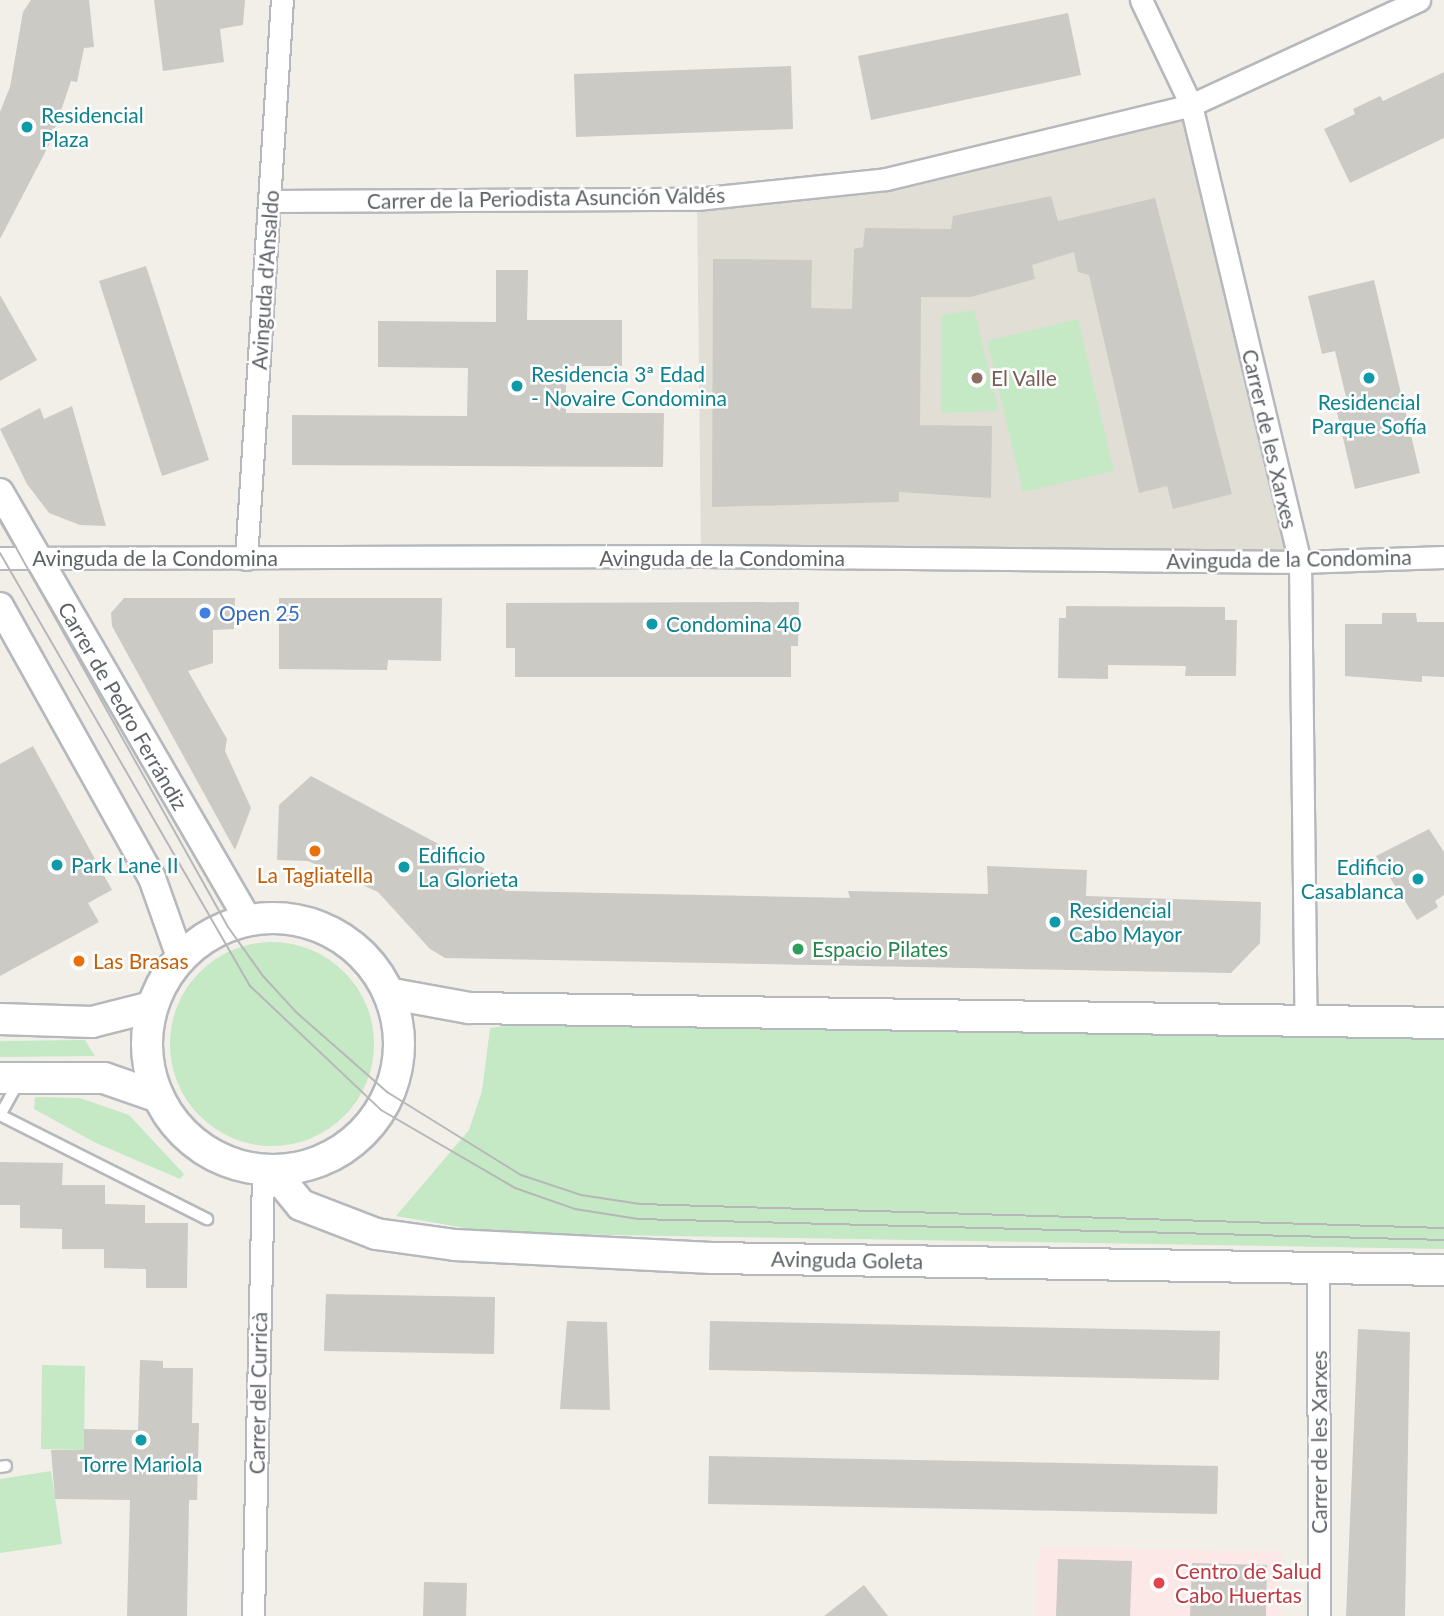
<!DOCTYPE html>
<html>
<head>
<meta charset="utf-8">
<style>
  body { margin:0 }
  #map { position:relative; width:1444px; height:1616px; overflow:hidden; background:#f1efe8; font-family:Lato,sans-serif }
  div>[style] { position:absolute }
  .education>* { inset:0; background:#e1ded6 }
  .medical>* { inset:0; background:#fce8e6 }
  .green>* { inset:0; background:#c5e8c5 }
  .round { border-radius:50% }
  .building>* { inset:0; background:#cccac5 }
  .roads { filter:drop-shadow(2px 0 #b5b8bc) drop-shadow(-2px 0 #b5b8bc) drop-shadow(0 2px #b5b8bc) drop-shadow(0 -2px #b5b8bc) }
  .service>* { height:10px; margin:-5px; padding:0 5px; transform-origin:5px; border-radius:5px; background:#fff }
  .minor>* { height:21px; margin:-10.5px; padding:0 10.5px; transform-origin:10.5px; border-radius:10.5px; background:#fff }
  .tertiary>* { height:26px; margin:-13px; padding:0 13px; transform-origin:13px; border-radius:13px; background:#fff }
  .secondary>* { height:30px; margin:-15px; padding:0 15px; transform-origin:15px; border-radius:15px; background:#fff }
  .secondary>.ring { margin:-15px; padding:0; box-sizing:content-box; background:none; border:30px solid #fff; border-radius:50% }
  .tram>* { height:2px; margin:-1px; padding:0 1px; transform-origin:1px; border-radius:1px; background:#b6b7b8 }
  .dots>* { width:19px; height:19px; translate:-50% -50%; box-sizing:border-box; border:4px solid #fff; border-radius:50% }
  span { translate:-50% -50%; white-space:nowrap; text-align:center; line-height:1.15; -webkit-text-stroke:5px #fff; paint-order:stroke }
  .culture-label { font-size:21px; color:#0d838f }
  .left { translate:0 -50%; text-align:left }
  .right { translate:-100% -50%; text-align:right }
  .street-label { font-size:21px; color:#5f6368 }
  .education-label { font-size:21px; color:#785e54 }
  .shop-label { font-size:21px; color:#366cbe }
  .food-label { font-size:21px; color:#c56008 }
  .leisure-label { font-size:21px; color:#27864d }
  .health-label { font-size:21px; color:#be3a42 }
</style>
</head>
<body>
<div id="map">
  <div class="education">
    <div style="clip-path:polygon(1191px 105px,1300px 562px,701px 556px,697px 199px,886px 179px)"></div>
  </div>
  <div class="medical">
    <div style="clip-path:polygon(1039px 1547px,1282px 1551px,1281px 1616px,1036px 1616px)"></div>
  </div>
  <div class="green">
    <div style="clip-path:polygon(974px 310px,999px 411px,941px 413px,942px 315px)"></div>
    <div style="clip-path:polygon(1078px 319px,1114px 471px,1023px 492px,987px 341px)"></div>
    <div class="round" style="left:170px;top:942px;width:204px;height:204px"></div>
    <div style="clip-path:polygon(531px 1023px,1444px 1037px,1444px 1249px,494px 1233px,396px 1216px,469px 1130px,482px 1091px,490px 1028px)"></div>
    <div style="clip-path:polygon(85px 1040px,95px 1056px,0 1057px,0 1041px)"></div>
    <div style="clip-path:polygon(35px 1097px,80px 1098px,129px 1115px,184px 1174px,180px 1179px,96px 1143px,34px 1109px)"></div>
    <div style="clip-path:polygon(42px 1365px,85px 1366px,84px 1450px,41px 1449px)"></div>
    <div style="clip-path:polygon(51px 1471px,62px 1544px,0 1553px,0 1479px)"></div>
  </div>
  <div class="building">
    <div style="clip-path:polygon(31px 0,89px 0,94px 47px,84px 48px,77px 82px,71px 81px,50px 143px,0 239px,0 112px,10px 87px,23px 12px)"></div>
    <div style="clip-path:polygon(154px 0,245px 0,243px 25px,220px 29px,224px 62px,163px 71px)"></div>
    <div style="clip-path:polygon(1068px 13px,1081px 75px,871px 120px,858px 56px)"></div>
    <div style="clip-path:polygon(791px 66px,793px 129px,576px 137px,574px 74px)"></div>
    <div style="clip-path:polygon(1444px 72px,1444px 138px,1350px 183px,1324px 129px,1355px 114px,1353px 109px,1380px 96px,1383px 101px)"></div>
    <div style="clip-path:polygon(1051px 196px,1058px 221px,1155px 198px,1232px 494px,1173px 509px,1167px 486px,1139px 493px,1089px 275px,1078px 272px,1074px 252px,1032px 265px,1035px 279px,971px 297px,921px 297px,920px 425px,992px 426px,991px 498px,899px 492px,899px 502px,712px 507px,713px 259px,812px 260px,811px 308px,852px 309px,854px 249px,863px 247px,865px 228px,951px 229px,953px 216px)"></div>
    <div style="clip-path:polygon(146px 266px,209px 460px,162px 476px,99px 281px)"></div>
    <div style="clip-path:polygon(496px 270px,528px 270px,527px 320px,622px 320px,622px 366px,566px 366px,566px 413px,664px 413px,663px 467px,292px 465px,292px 415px,467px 416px,468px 368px,378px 367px,378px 321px,496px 322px)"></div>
    <div style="clip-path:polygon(1374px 280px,1420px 473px,1355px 489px,1335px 404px,1347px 401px,1335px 351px,1322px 354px,1308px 296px)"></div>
    <div style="clip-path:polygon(0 295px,37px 360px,0 381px)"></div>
    <div style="clip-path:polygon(72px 406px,106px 526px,80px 525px,49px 513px,27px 484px,0 429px,40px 408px,44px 419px)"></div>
    <div style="clip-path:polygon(124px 598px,235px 598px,234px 629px,213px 630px,213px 663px,188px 671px,227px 739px,225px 751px,251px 808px,235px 850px,112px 626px,111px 613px)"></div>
    <div style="clip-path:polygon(279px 598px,442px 598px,441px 661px,388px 660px,387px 670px,279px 669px)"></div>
    <div style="clip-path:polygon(799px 602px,798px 646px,791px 646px,791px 677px,515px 677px,515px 648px,506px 648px,506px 603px)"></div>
    <div style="clip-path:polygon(1066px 606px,1225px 607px,1225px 620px,1237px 620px,1236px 676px,1185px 676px,1186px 666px,1108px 665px,1108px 679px,1058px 678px,1059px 618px,1066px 618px)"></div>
    <div style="clip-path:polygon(1382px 613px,1416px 613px,1417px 622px,1444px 622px,1444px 677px,1422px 676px,1422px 682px,1345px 676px,1345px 624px,1382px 624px)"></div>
    <div style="clip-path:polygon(33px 746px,112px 890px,88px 903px,99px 922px,0 976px,0 764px)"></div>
    <div style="clip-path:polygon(311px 776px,506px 880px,505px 891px,850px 898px,848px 891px,988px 894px,987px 866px,1087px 870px,1086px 896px,1261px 902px,1260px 943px,1231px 973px,445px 958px,430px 949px,378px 892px,308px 861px,277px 860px,279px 805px)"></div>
    <div style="clip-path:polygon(1429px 829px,1444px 852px,1444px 895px,1435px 901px,1438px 907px,1417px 920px,1376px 856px)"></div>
    <div style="clip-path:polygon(0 1162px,63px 1163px,62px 1185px,105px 1185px,105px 1204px,145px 1205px,145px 1223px,188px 1223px,187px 1288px,146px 1288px,146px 1269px,104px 1268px,104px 1249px,62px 1249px,62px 1229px,20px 1228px,20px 1205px,0 1205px)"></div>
    <div style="clip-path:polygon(326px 1294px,495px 1297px,494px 1354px,324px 1351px)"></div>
    <div style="clip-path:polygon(567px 1321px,607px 1322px,610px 1410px,560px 1409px)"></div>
    <div style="clip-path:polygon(710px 1321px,1220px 1331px,1219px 1380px,709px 1370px)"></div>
    <div style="clip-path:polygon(1358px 1329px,1410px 1332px,1405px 1616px,1346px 1616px)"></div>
    <div style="clip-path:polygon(140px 1360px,163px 1361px,163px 1368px,193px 1368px,192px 1423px,199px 1423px,197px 1500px,189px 1500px,187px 1616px,127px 1616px,130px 1500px,55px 1499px,51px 1450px,84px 1450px,84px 1429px,138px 1430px)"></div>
    <div style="clip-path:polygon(709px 1456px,1218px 1466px,1217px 1514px,708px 1504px)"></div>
    <div style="clip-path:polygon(1058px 1559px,1132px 1561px,1130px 1616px,1056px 1616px)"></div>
    <div style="clip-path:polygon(1192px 1563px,1267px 1565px,1266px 1616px,1190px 1616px)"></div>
    <div style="clip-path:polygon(424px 1582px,467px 1583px,466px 1616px,423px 1616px)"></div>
    <div style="clip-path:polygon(864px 1585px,888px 1616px,824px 1616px)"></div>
  </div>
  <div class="roads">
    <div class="service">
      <div style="left:19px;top:1081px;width:39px;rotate:119deg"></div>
      <div style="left:0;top:1115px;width:232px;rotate:26.7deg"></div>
      <div style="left:0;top:1467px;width:6px;rotate:-9deg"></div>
    </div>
    <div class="minor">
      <div style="left:1141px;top:0;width:116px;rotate:64.5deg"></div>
      <div style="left:1191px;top:105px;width:470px;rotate:76.6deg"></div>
      <div style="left:1300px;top:562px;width:459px;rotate:89.3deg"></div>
      <div style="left:270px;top:201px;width:427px;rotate:-0.3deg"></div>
      <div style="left:697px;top:199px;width:190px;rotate:-6deg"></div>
      <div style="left:886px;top:179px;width:314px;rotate:-13.6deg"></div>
      <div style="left:1191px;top:105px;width:251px;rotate:-24.7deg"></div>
      <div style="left:0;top:558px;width:701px;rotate:-0.16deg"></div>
      <div style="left:701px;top:556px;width:599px;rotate:0.57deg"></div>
      <div style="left:1300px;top:562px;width:144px;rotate:-2deg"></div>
      <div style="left:246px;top:559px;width:560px;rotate:-86.32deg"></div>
      <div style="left:1318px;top:1268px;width:348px;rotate:89.8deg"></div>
      <div style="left:253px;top:1616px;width:445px;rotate:-88.7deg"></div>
    </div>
    <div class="tertiary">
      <div style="left:0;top:492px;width:495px;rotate:59.9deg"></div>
      <div style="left:0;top:606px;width:312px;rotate:60.8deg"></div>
      <div style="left:152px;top:878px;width:84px;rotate:70.5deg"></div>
    </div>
    <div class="secondary">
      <div class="ring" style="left:147px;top:918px;width:222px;height:222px"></div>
      <div style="left:392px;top:994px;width:78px;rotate:10.3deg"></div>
      <div style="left:469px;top:1008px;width:975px;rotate:0.88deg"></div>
      <div style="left:0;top:1019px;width:92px;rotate:1.9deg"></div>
      <div style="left:92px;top:1022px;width:61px;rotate:-14.3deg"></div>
      <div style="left:0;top:1078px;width:104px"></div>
      <div style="left:104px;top:1078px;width:55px;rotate:19.1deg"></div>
      <div style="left:273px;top:1171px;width:44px;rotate:50.5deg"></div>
      <div style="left:301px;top:1205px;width:80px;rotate:21.1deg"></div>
      <div style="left:376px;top:1234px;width:80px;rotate:7.9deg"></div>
      <div style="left:455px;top:1245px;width:257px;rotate:2.9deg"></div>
      <div style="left:712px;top:1258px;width:732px;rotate:0.94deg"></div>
    </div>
  </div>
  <div class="tram">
    <div style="left:0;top:519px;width:467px;rotate:60.8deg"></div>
    <div style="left:228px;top:927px;width:60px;rotate:54.5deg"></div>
    <div style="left:263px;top:976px;width:50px;rotate:47.4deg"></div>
    <div style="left:297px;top:1013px;width:120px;rotate:41.3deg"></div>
    <div style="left:387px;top:1092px;width:158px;rotate:31.8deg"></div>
    <div style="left:521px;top:1175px;width:63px;rotate:18.4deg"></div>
    <div style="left:581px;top:1195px;width:60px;rotate:8.7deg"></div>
    <div style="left:640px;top:1204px;width:804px;rotate:1.71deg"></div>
    <div style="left:0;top:553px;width:500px;rotate:60deg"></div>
    <div style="left:250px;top:986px;width:180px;rotate:43.4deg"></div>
    <div style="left:381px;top:1110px;width:155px;rotate:30.2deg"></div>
    <div style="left:515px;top:1188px;width:64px;rotate:19.3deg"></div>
    <div style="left:575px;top:1209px;width:64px;rotate:9deg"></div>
    <div style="left:638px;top:1219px;width:806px;rotate:1.49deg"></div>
  </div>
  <div class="dots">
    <div style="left:27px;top:127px;background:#0f9aa8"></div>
    <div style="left:977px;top:378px;background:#8d6e63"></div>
    <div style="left:1369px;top:378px;background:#0f9aa8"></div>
    <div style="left:517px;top:386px;background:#0f9aa8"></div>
    <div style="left:205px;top:613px;background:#3f7fe0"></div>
    <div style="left:652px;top:624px;background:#0f9aa8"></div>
    <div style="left:315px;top:851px;background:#e8710a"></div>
    <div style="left:57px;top:865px;background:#0f9aa8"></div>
    <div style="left:404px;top:867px;background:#0f9aa8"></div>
    <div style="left:1418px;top:879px;background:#0f9aa8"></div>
    <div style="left:1055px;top:922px;background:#0f9aa8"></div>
    <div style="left:798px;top:949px;background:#2e9e5b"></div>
    <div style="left:79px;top:961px;background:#e8710a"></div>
    <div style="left:141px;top:1440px;background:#0f9aa8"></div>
    <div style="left:1159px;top:1583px;background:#e0444e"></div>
  </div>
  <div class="culture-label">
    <span class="left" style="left:41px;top:127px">Residencial<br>Plaza</span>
    <span class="left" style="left:531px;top:386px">Residencia 3ª Edad<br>- Novaire Condomina</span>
    <span style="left:1369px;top:414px">Residencial<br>Parque Sofía</span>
    <span class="left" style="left:666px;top:624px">Condomina 40</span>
    <span class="left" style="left:418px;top:867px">Edificio<br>La Glorieta</span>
    <span class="left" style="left:71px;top:865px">Park Lane II</span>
    <span class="right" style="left:1404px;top:879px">Edificio<br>Casablanca</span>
    <span class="left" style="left:1069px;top:922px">Residencial<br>Cabo Mayor</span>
    <span style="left:141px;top:1464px">Torre Mariola</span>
  </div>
  <div class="street-label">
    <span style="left:546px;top:198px;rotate:-1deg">Carrer de la Periodista Asunción Valdés</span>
    <span style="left:265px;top:280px;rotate:-86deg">Avinguda d'Ansaldo</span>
    <span style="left:1270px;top:439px;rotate:77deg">Carrer de les Xarxes</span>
    <span style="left:155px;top:558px">Avinguda de la Condomina</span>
    <span style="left:722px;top:558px">Avinguda de la Condomina</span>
    <span style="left:1289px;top:559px;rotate:-1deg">Avinguda de la Condomina</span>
    <span style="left:123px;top:706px;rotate:60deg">Carrer de Pedro Ferrándiz</span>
    <span style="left:847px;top:1260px;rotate:1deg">Avinguda Goleta</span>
    <span style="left:258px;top:1393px;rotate:-89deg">Carrer del Curricà</span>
    <span style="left:1319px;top:1442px;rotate:-90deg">Carrer de les Xarxes</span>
  </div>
  <div class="education-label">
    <span class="left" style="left:991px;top:378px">El Valle</span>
  </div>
  <div class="shop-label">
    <span class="left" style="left:219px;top:613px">Open 25</span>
  </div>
  <div class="food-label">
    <span style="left:315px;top:875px">La Tagliatella</span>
    <span class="left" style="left:93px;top:961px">Las Brasas</span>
  </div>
  <div class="leisure-label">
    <span class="left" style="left:812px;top:949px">Espacio Pilates</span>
  </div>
  <div class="health-label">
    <span class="left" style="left:1175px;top:1583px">Centro de Salud<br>Cabo Huertas</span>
  </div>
</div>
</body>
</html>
